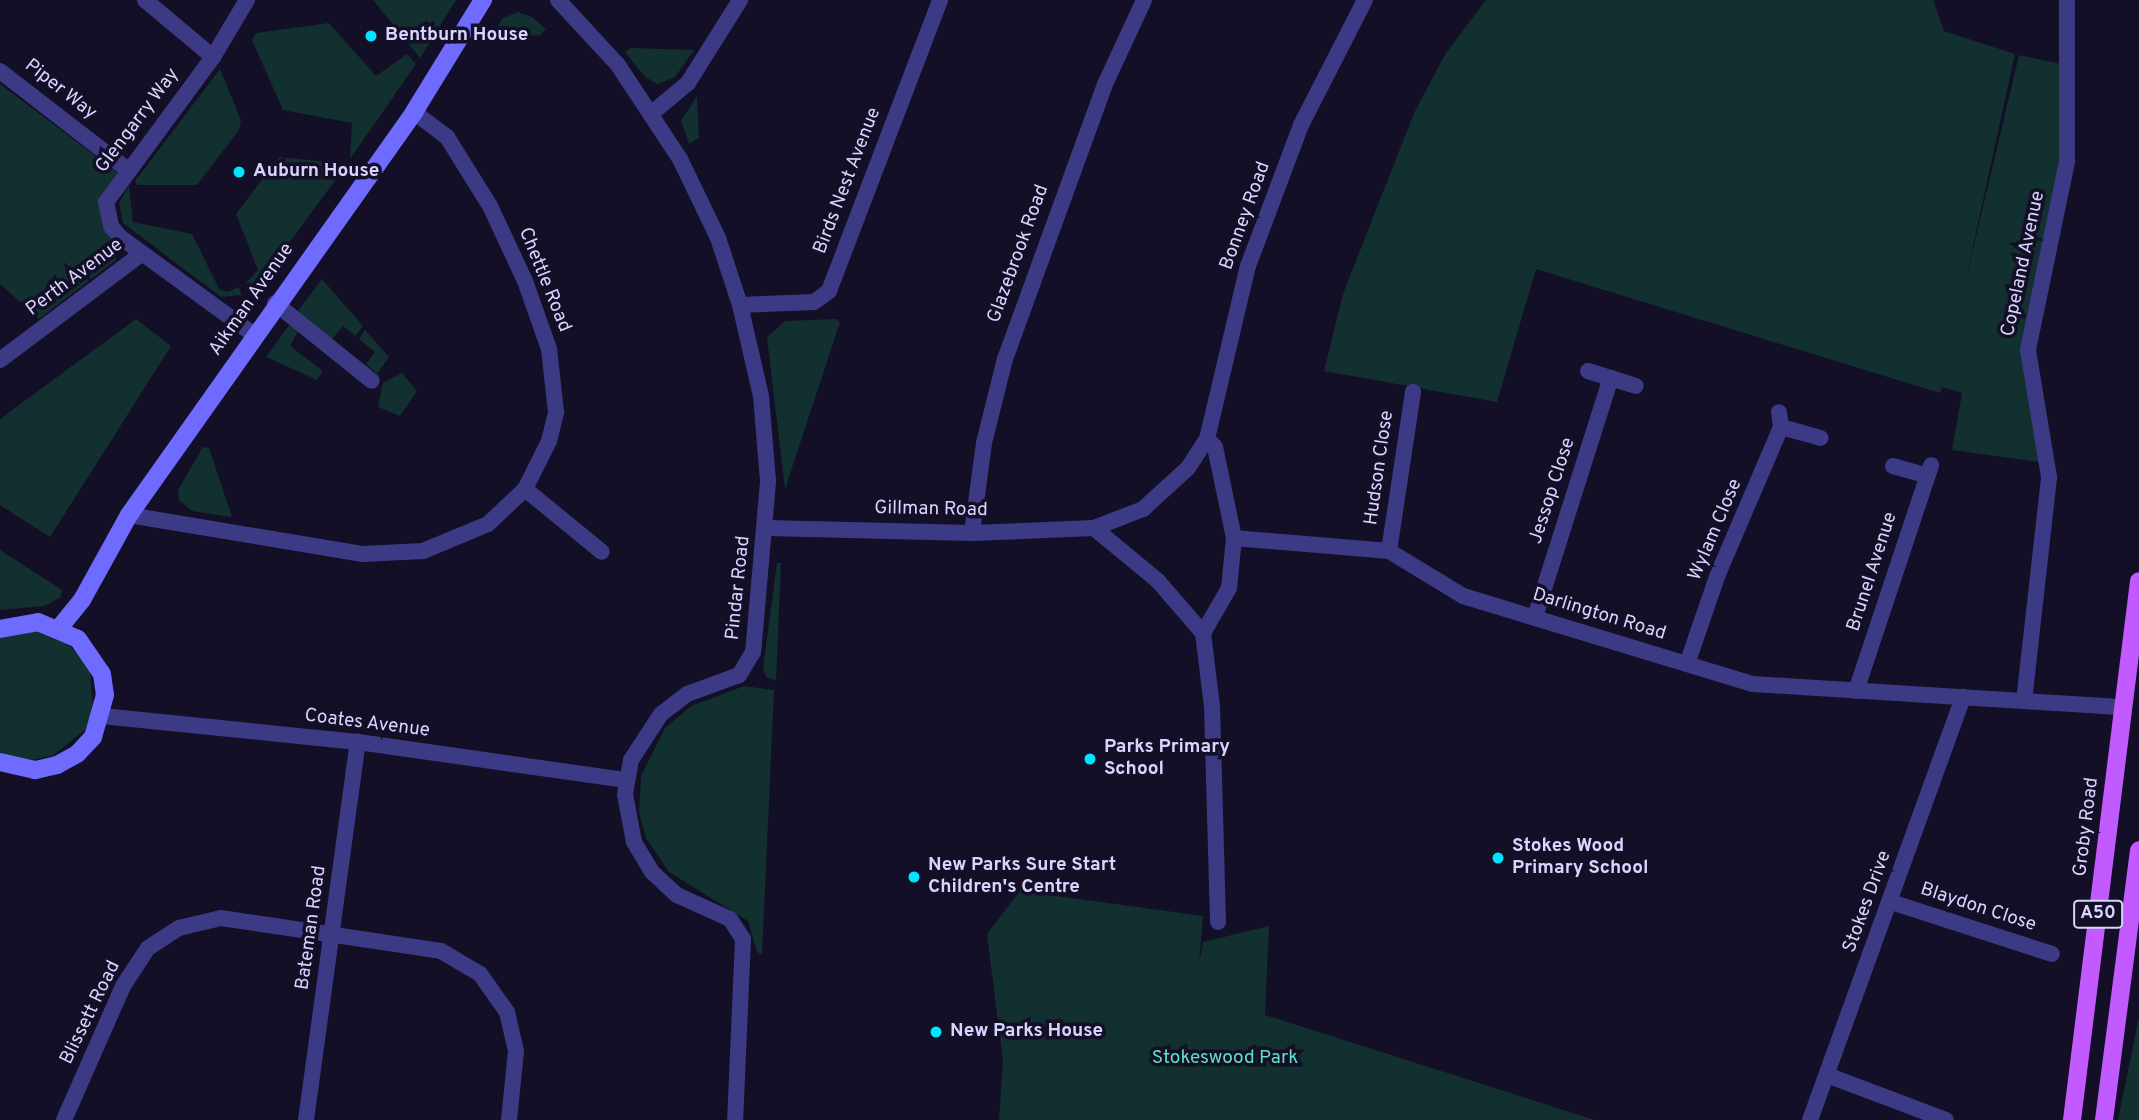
<!DOCTYPE html>
<html>
<head>
<meta charset="utf-8">
<style>
  body { margin:0 }
  #map { position:relative; width:2139px; height:1120px; overflow:hidden; background:#130f26; font-family:Overpass,sans-serif }
  div>[style] { position:absolute }
  .green>* { inset:0; background:#12302f }
  .street>* { height:16px; margin:-8px; padding:0 8px; transform-origin:8px; border-radius:8px; background:#3d3a85 }
  .secondary>* { height:18px; margin:-9px; padding:0 9px; transform-origin:9px; border-radius:9px; background:#6f6bff }
  .primary>* { height:18px; margin:-9px; padding:0 9px; transform-origin:9px; border-radius:9px; background:#c25bff }
  .dots>* { width:19px; height:19px; translate:-50% -50%; box-sizing:border-box; border:4px solid #130f26; border-radius:50% }
  span { translate:-50% -50%; white-space:nowrap; text-align:center; line-height:1.15; -webkit-text-stroke:7px #130f26; paint-order:stroke }
  .shield-label span { padding:2px 5px; background:#130f26; border:2px solid; border-radius:5px; -webkit-text-stroke-width:0 }
  .shield-label { font-size:18px; color:#d9d4ff; font-weight:700 }
  .poi-label { font-size:19px; color:#d9d4ff; font-weight:700 }
  .left { translate:0 -50%; text-align:left }
  .street-label { font-size:19px; color:#d9d4ff }
  .park-label { font-size:19px; color:#5fe0c0 }
</style>
</head>
<body>
<div id="map">
  <div class="green">
    <div style="clip-path:polygon(373px 0,456px 0,420px 58px)"></div>
    <div style="clip-path:polygon(1486px 0,1933px 0,1944px 31px,2015px 54px,1965px 283px,2019px 55px,2061px 64px,2069px 140px,2029px 347px,2047px 463px,1952px 450px,1962px 393px,1942px 387px,1940px 393px,1536px 269px,1497px 402px,1324px 371px,1343px 294px,1414px 113px,1446px 53px)"></div>
    <div style="clip-path:polygon(518px 12px,532px 17px,546px 29px,540px 35px,499px 38px,492px 35px,503px 18px)"></div>
    <div style="clip-path:polygon(329px 23px,376px 76px,407px 54px,416px 64px,350px 159px,352px 123px,283px 110px,252px 40px,256px 33px)"></div>
    <div style="clip-path:polygon(631px 48px,694px 50px,675px 77px,658px 84px,645px 77px,625px 52px)"></div>
    <div style="clip-path:polygon(220px 69px,241px 120px,239px 130px,197px 185px,137px 185px,135px 181px)"></div>
    <div style="clip-path:polygon(0 84px,118px 173px,100px 201px,105px 231px,117px 245px,116px 260px,39px 319px,0 284px)"></div>
    <div style="clip-path:polygon(697px 96px,699px 138px,689px 144px,681px 121px)"></div>
    <div style="clip-path:polygon(279px 157px,347px 164px,256px 288px,247px 292px,245px 284px,258px 270px,236px 214px)"></div>
    <div style="clip-path:polygon(129px 186px,133px 222px,192px 234px,219px 289px,227px 292px,239px 287px,242px 295px,221px 297px,123px 223px,119px 203px)"></div>
    <div style="clip-path:polygon(322px 279px,363px 326px,355px 336px,343px 326px,332px 339px,297px 312px)"></div>
    <div style="clip-path:polygon(136px 319px,171px 346px,50px 537px,0 505px,0 419px)"></div>
    <div style="clip-path:polygon(836px 319px,840px 322px,785px 489px,767px 337px,785px 321px)"></div>
    <div style="clip-path:polygon(290px 324px,299px 330px,290px 346px,323px 371px,317px 380px,266px 357px)"></div>
    <div style="clip-path:polygon(365px 330px,389px 357px,377px 374px,366px 364px,375px 352px,359px 339px)"></div>
    <div style="clip-path:polygon(402px 373px,417px 391px,400px 416px,378px 407px,383px 383px)"></div>
    <div style="clip-path:polygon(203px 447px,209px 448px,232px 517px,192px 511px,179px 500px,178px 490px)"></div>
    <div style="clip-path:polygon(0 550px,62px 590px,60px 598px,44px 606px,0 610px)"></div>
    <div style="clip-path:polygon(777px 563px,781px 563px,776px 681px,766px 677px,763px 668px)"></div>
    <div style="clip-path:polygon(42px 629px,62px 637px,90px 668px,93px 710px,85px 730px,52px 756px,31px 760px,9px 757px,0 753px,0 635px)"></div>
    <div style="clip-path:polygon(744px 686px,774px 690px,762px 955px,757px 952px,748px 921px,669px 872px,646px 838px,639px 813px,641px 776px,665px 728px,691px 706px)"></div>
    <div style="clip-path:polygon(1020px 891px,1203px 916px,1199px 964px,1203px 942px,1269px 926px,1265px 1015px,1595px 1120px,999px 1120px,1003px 1062px,987px 934px)"></div>
    <div style="clip-path:polygon(2139px 1017px,2139px 1120px,2118px 1120px)"></div>
  </div>
  <div class="street">
    <div style="left:145px;top:0;width:89px;rotate:40deg"></div>
    <div style="left:247px;top:0;width:66px;rotate:120.8deg"></div>
    <div style="left:213px;top:57px;width:180px;rotate:126.4deg"></div>
    <div style="left:106px;top:202px;width:25px;rotate:78deg"></div>
    <div style="left:111px;top:226px;width:14px;rotate:51deg"></div>
    <div style="left:120px;top:237px;width:165px;rotate:36.1deg"></div>
    <div style="left:558px;top:0;width:88px;rotate:47.3deg"></div>
    <div style="left:618px;top:65px;width:113px;rotate:56.6deg"></div>
    <div style="left:680px;top:159px;width:88px;rotate:64.3deg"></div>
    <div style="left:718px;top:238px;width:71px;rotate:71.8deg"></div>
    <div style="left:740px;top:305px;width:93px;rotate:77deg"></div>
    <div style="left:761px;top:396px;width:86px;rotate:85.3deg"></div>
    <div style="left:768px;top:482px;width:171px;rotate:95deg"></div>
    <div style="left:753px;top:652px;width:27px;rotate:121deg"></div>
    <div style="left:739px;top:675px;width:55px;rotate:159.9deg"></div>
    <div style="left:687px;top:694px;width:33px;rotate:142deg"></div>
    <div style="left:661px;top:714px;width:55px;rotate:123.1deg"></div>
    <div style="left:631px;top:760px;width:35px;rotate:100deg"></div>
    <div style="left:625px;top:794px;width:49px;rotate:79.4deg"></div>
    <div style="left:634px;top:842px;width:35px;rotate:59deg"></div>
    <div style="left:652px;top:872px;width:34px;rotate:43deg"></div>
    <div style="left:677px;top:895px;width:58px;rotate:24.4deg"></div>
    <div style="left:730px;top:919px;width:24px;rotate:57deg"></div>
    <div style="left:743px;top:939px;width:181px;rotate:92.5deg"></div>
    <div style="left:0;top:71px;width:160px;rotate:37.7deg"></div>
    <div style="left:652px;top:113px;width:47px;rotate:-39.8deg"></div>
    <div style="left:688px;top:83px;width:98px;rotate:-57.9deg"></div>
    <div style="left:275px;top:303px;width:124px;rotate:38.8deg"></div>
    <div style="left:740px;top:305px;width:74px;rotate:-2.3deg"></div>
    <div style="left:814px;top:302px;width:19px;rotate:-36deg"></div>
    <div style="left:829px;top:291px;width:311px;rotate:-69.1deg"></div>
    <div style="left:0;top:360px;width:176px;rotate:-36.9deg"></div>
    <div style="left:1588px;top:371px;width:50px;rotate:17.4deg"></div>
    <div style="left:1781px;top:427px;width:41px;rotate:15.4deg"></div>
    <div style="left:1207px;top:439px;width:11px;rotate:45deg"></div>
    <div style="left:1215px;top:447px;width:93px;rotate:78.2deg"></div>
    <div style="left:1234px;top:538px;width:50px;rotate:95.7deg"></div>
    <div style="left:1229px;top:588px;width:52px;rotate:120deg"></div>
    <div style="left:1203px;top:633px;width:74px;rotate:83deg"></div>
    <div style="left:1212px;top:706px;width:216px;rotate:88.4deg"></div>
    <div style="left:1893px;top:466px;width:35px;rotate:16deg"></div>
    <div style="left:525px;top:489px;width:99px;rotate:39.3deg"></div>
    <div style="left:129px;top:515px;width:236px;rotate:9.5deg"></div>
    <div style="left:362px;top:554px;width:61px;rotate:-2.8deg"></div>
    <div style="left:423px;top:551px;width:70px;rotate:-22.6deg"></div>
    <div style="left:488px;top:524px;width:51px;rotate:-43.4deg"></div>
    <div style="left:525px;top:489px;width:54px;rotate:-63.4deg"></div>
    <div style="left:549px;top:441px;width:30px;rotate:-76deg"></div>
    <div style="left:556px;top:412px;width:63px;rotate:-96.3deg"></div>
    <div style="left:549px;top:349px;width:72px;rotate:-109.4deg"></div>
    <div style="left:525px;top:281px;width:83px;rotate:-115deg"></div>
    <div style="left:490px;top:206px;width:81px;rotate:-121.9deg"></div>
    <div style="left:447px;top:137px;width:41px;rotate:-142.9deg"></div>
    <div style="left:767px;top:528px;width:205px;rotate:1.4deg"></div>
    <div style="left:972px;top:533px;width:122px;rotate:-2.3deg"></div>
    <div style="left:1094px;top:528px;width:53px;rotate:-21.2deg"></div>
    <div style="left:1143px;top:509px;width:61px;rotate:-42.3deg"></div>
    <div style="left:1188px;top:468px;width:35px;rotate:-57deg"></div>
    <div style="left:1207px;top:439px;width:178px;rotate:-76.7deg"></div>
    <div style="left:1248px;top:266px;width:151px;rotate:-69.4deg"></div>
    <div style="left:1301px;top:125px;width:140px;rotate:-62.9deg"></div>
    <div style="left:1094px;top:528px;width:83px;rotate:39.6deg"></div>
    <div style="left:1158px;top:581px;width:69px;rotate:49.1deg"></div>
    <div style="left:972px;top:533px;width:91px;rotate:-82.4deg"></div>
    <div style="left:984px;top:443px;width:87px;rotate:-76deg"></div>
    <div style="left:1005px;top:359px;width:295px;rotate:-70deg"></div>
    <div style="left:1106px;top:82px;width:90px;rotate:-65.1deg"></div>
    <div style="left:1234px;top:538px;width:156px;rotate:4.8deg"></div>
    <div style="left:1389px;top:551px;width:87px;rotate:31.3deg"></div>
    <div style="left:1463px;top:596px;width:303px;rotate:16.9deg"></div>
    <div style="left:1753px;top:684px;width:371px;rotate:3.6deg"></div>
    <div style="left:1389px;top:551px;width:161px;rotate:-81.4deg"></div>
    <div style="left:1535px;top:617px;width:251px;rotate:-72.4deg"></div>
    <div style="left:1687px;top:664px;width:95px;rotate:-71deg"></div>
    <div style="left:1718px;top:574px;width:160px;rotate:-66.8deg"></div>
    <div style="left:1781px;top:427px;width:15px;rotate:-98deg"></div>
    <div style="left:1856px;top:691px;width:238px;rotate:-71.6deg"></div>
    <div style="left:2024px;top:701px;width:225px;rotate:-83.6deg"></div>
    <div style="left:2049px;top:477px;width:129px;rotate:-99.4deg"></div>
    <div style="left:2028px;top:350px;width:193px;rotate:-78.3deg"></div>
    <div style="left:2067px;top:161px;width:161px;rotate:-90deg"></div>
    <div style="left:102px;top:716px;width:257px;rotate:5.8deg"></div>
    <div style="left:358px;top:742px;width:271px;rotate:8.1deg"></div>
    <div style="left:1891px;top:902px;width:169px;rotate:17.9deg"></div>
    <div style="left:1827px;top:1075px;width:127px;rotate:20.7deg"></div>
    <div style="left:64px;top:1120px;width:146px;rotate:-66.2deg"></div>
    <div style="left:123px;top:986px;width:45px;rotate:-56.7deg"></div>
    <div style="left:148px;top:948px;width:37px;rotate:-33deg"></div>
    <div style="left:179px;top:928px;width:43px;rotate:-13.4deg"></div>
    <div style="left:221px;top:918px;width:222px;rotate:8.5deg"></div>
    <div style="left:441px;top:951px;width:45px;rotate:30.5deg"></div>
    <div style="left:480px;top:974px;width:47px;rotate:54.6deg"></div>
    <div style="left:507px;top:1012px;width:40px;rotate:77deg"></div>
    <div style="left:516px;top:1051px;width:69px;rotate:95.8deg"></div>
    <div style="left:306px;top:1120px;width:382px;rotate:-82.2deg"></div>
    <div style="left:1810px;top:1120px;width:450px;rotate:-70.1deg"></div>
  </div>
  <div class="secondary">
    <div style="left:60px;top:627px;width:35px;rotate:-51deg"></div>
    <div style="left:82px;top:600px;width:97px;rotate:-61.1deg"></div>
    <div style="left:129px;top:515px;width:494px;rotate:-54.7deg"></div>
    <div style="left:414px;top:112px;width:132px;rotate:-58.4deg"></div>
    <div style="left:0;top:629px;width:39px;rotate:-10deg"></div>
    <div style="left:38px;top:622px;width:43px;rotate:23deg"></div>
    <div style="left:78px;top:639px;width:42px;rotate:55.6deg"></div>
    <div style="left:102px;top:674px;width:21px;rotate:82deg"></div>
    <div style="left:105px;top:695px;width:44px;rotate:105.9deg"></div>
    <div style="left:93px;top:737px;width:23px;rotate:133deg"></div>
    <div style="left:77px;top:754px;width:23px;rotate:151deg"></div>
    <div style="left:57px;top:765px;width:23px;rotate:167deg"></div>
    <div style="left:35px;top:770px;width:36px;rotate:-167deg"></div>
  </div>
  <div class="primary">
    <div style="left:2072px;top:1120px;width:543px;rotate:-82.91deg"></div>
    <div style="left:2104px;top:1120px;width:272px;rotate:-82.6deg"></div>
  </div>
  <div class="dots">
    <div style="left:371px;top:36px;background:#00e5ff"></div>
    <div style="left:239px;top:172px;background:#00e5ff"></div>
    <div style="left:1090px;top:759px;background:#00e5ff"></div>
    <div style="left:1498px;top:858px;background:#00e5ff"></div>
    <div style="left:914px;top:877px;background:#00e5ff"></div>
    <div style="left:936px;top:1032px;background:#00e5ff"></div>
  </div>
  <div class="shield-label">
    <span style="left:2098px;top:914px">A50</span>
  </div>
  <div class="poi-label">
    <span class="left" style="left:385px;top:36px">Bentburn House</span>
    <span class="left" style="left:253px;top:172px">Auburn House</span>
    <span class="left" style="left:1104px;top:759px">Parks Primary<br>School</span>
    <span class="left" style="left:1512px;top:858px">Stokes Wood<br>Primary School</span>
    <span class="left" style="left:928px;top:877px">New Parks Sure Start<br>Children's Centre</span>
    <span class="left" style="left:950px;top:1032px">New Parks House</span>
  </div>
  <div class="street-label">
    <span style="left:60px;top:90px;rotate:38deg">Piper Way</span>
    <span style="left:138px;top:121px;rotate:-53deg">Glengarry Way</span>
    <span style="left:848px;top:181px;rotate:-69deg">Birds Nest Avenue</span>
    <span style="left:1246px;top:216px;rotate:-70deg">Bonney Road</span>
    <span style="left:1019px;top:254px;rotate:-70deg">Glazebrook Road</span>
    <span style="left:2024px;top:264px;rotate:-78deg">Copeland Avenue</span>
    <span style="left:75px;top:278px;rotate:-37deg">Perth Avenue</span>
    <span style="left:544px;top:280px;rotate:68deg">Chettle Road</span>
    <span style="left:252px;top:300px;rotate:-55deg">Aikman Avenue</span>
    <span style="left:1380px;top:468px;rotate:-82deg">Hudson Close</span>
    <span style="left:1553px;top:491px;rotate:-72deg">Jessop Close</span>
    <span style="left:931px;top:510px;rotate:1deg">Gillman Road</span>
    <span style="left:1716px;top:530px;rotate:-67deg">Wylam Close</span>
    <span style="left:1873px;top:572px;rotate:-72deg">Brunel Avenue</span>
    <span style="left:739px;top:588px;rotate:-84deg">Pindar Road</span>
    <span style="left:1599px;top:615px;rotate:17deg">Darlington Road</span>
    <span style="left:367px;top:724px;rotate:7deg">Coates Avenue</span>
    <span style="left:2087px;top:827px;rotate:-83deg">Groby Road</span>
    <span style="left:1868px;top:902px;rotate:-70deg">Stokes Drive</span>
    <span style="left:1978px;top:908px;rotate:18deg">Blaydon Close</span>
    <span style="left:312px;top:928px;rotate:-82deg">Bateman Road</span>
    <span style="left:91px;top:1013px;rotate:-64deg">Blissett Road</span>
  </div>
  <div class="park-label">
    <span style="left:1225px;top:1059px">Stokeswood Park</span>
  </div>
</div>
</body>
</html>
